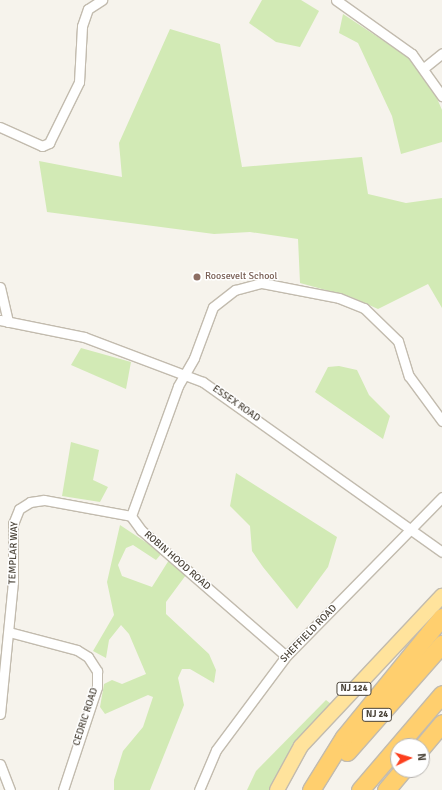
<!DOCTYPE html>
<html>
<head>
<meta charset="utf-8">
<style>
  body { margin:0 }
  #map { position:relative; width:442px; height:790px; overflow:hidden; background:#f6f3ec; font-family:Signika,sans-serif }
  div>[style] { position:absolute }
  .green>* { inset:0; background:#d2eab5 }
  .roads { filter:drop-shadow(1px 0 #c2bbae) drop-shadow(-1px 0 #c2bbae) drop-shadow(0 1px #c2bbae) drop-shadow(0 -1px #c2bbae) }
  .minor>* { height:9px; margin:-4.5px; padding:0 4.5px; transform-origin:4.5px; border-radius:4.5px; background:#fff }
  .primary>* { height:14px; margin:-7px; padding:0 7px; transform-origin:7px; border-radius:7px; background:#ffe39c }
  .motorway>* { height:17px; margin:-8.5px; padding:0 8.5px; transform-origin:8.5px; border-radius:8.5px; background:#ffcf6e }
  .dots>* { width:11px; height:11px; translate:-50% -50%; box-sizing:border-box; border:2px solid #fff; border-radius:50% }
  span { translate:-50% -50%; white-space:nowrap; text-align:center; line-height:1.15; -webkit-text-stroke:3px #fff; paint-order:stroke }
  .shield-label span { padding:1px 3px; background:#fff; border:1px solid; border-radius:3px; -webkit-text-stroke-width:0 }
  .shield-label { font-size:9px; color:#4b4439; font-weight:700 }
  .education-label { font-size:10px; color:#785e54 }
  .left { translate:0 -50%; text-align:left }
  .street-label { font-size:10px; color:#4b4439 }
  .north { position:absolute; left:390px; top:738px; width:40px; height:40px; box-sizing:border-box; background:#fff; border:1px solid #b7b4b0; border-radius:50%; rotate:85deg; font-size:11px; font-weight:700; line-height:16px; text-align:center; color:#4b4439 }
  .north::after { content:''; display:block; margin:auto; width:14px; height:18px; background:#fc3f1d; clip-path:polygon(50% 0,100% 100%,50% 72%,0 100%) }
</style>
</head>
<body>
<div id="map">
  <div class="green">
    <div style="clip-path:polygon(262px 0,301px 0,319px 11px,300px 47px,276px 42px,249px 23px)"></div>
    <div style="clip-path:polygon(343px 14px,408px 57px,433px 89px,442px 110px,442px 142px,401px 154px,392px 116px,358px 43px,339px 33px)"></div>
    <div style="clip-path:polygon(170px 29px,220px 44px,242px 167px,362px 157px,368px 194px,406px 203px,442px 198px,442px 308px,428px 284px,378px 309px,351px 297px,300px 283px,298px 239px,250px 232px,214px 234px,47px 212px,39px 161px,122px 177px,119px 143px)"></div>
    <div style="clip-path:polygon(81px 348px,131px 362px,126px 389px,71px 365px)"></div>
    <div style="clip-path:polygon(339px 366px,357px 370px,369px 395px,390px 416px,383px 439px,315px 392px,328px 367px)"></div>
    <div style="clip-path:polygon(71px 442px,99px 450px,93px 480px,108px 487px,100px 502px,62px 496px)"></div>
    <div style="clip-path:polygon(236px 473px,337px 537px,328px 567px,297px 609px,263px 567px,252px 551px,250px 526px,230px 506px)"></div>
    <div style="clip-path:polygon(120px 525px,162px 553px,156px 560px,133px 545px,126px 548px,118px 565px,122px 576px,152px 587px,169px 560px,186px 575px,166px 602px,166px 614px,209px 654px,216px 670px,214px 683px,190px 669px,182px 669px,178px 678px,184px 705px,150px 790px,114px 790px,114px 780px,123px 751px,143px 727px,153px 697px,148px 695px,105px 714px,100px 707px,104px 684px,112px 680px,122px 684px,146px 674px,129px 634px,121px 625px,109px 640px,106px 658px,93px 651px,114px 615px,107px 582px)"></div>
    <div style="clip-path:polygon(326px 700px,335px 707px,272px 790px,247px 790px,256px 771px)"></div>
  </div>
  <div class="roads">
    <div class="minor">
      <div style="left:336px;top:0;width:93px;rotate:35.4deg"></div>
      <div style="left:412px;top:54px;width:52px;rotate:54.5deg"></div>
      <div style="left:425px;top:67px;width:22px;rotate:-39deg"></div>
      <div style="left:0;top:127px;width:46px;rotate:24.3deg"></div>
      <div style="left:42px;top:146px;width:8px;rotate:-23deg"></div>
      <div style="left:49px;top:143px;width:68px;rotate:-63.8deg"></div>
      <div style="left:79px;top:82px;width:56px;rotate:-86.9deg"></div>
      <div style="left:82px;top:26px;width:18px;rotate:-71deg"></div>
      <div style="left:88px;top:9px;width:17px;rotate:-33deg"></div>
      <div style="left:0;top:287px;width:36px;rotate:77deg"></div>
      <div style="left:0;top:320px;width:86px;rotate:11.4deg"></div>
      <div style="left:84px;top:337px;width:127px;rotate:20.7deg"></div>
      <div style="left:203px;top:382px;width:293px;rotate:35.4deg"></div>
      <div style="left:9px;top:632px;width:70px;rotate:14.8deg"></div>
      <div style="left:77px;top:650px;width:13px;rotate:32deg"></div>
      <div style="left:88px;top:657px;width:17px;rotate:57deg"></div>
      <div style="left:97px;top:671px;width:16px;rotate:90deg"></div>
      <div style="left:97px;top:687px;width:108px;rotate:108.3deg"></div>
      <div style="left:286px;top:656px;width:192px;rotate:-139deg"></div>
      <div style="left:141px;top:530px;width:17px;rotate:-126deg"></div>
      <div style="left:131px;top:516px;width:138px;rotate:-70.1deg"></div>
      <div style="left:178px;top:386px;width:32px;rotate:-60deg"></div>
      <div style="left:194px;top:358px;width:54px;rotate:-69.6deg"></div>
      <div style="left:213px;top:307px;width:28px;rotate:-38deg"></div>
      <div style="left:235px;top:290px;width:28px;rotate:-15deg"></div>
      <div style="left:262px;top:283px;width:78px;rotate:11deg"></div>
      <div style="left:339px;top:298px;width:27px;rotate:22deg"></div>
      <div style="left:364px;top:308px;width:47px;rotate:44.1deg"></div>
      <div style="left:398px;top:341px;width:37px;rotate:73deg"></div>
      <div style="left:409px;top:376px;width:56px;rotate:53.7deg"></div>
      <div style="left:0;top:714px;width:133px;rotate:-84.4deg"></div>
      <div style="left:13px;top:582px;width:58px;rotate:-90deg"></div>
      <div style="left:13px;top:524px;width:16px;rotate:-68deg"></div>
      <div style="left:19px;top:509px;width:13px;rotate:-32deg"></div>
      <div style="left:30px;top:502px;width:14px;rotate:-8deg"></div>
      <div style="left:44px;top:500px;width:88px;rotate:10.4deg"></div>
      <div style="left:0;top:764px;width:28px;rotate:69deg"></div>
      <div style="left:199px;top:790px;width:43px;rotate:-67deg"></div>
      <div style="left:216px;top:750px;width:117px;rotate:-53.3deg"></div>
      <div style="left:286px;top:656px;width:223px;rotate:-45.5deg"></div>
    </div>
    <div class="primary">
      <div style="left:277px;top:790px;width:50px;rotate:-61.4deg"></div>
      <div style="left:301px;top:746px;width:206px;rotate:-46.8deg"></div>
    </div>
    <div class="motorway">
      <div style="left:422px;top:747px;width:31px;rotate:-50deg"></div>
      <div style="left:347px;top:752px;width:144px;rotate:-48.7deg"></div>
      <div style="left:311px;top:790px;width:62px;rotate:-58.1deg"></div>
      <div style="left:344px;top:737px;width:155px;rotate:-50.8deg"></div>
      <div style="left:360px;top:790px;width:126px;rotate:-49.5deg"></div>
      <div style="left:386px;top:790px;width:26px;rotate:-50deg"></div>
    </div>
  </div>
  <div class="dots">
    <div style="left:197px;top:277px;background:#8d6e63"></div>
  </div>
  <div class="shield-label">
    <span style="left:354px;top:689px">NJ 124</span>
    <span style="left:377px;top:715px">NJ 24</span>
  </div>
  <div class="education-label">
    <span class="left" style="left:205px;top:277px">Roosevelt School</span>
  </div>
  <div class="street-label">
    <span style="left:236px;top:404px;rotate:35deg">ESSEX ROAD</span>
    <span style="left:14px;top:553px;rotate:-88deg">TEMPLAR WAY</span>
    <span style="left:177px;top:561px;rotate:41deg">ROBIN HOOD ROAD</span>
    <span style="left:309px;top:634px;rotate:-46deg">SHEFFIELD ROAD</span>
    <span style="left:86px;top:717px;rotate:-72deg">CEDRIC ROAD</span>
  </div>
  <div class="north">N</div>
</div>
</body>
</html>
